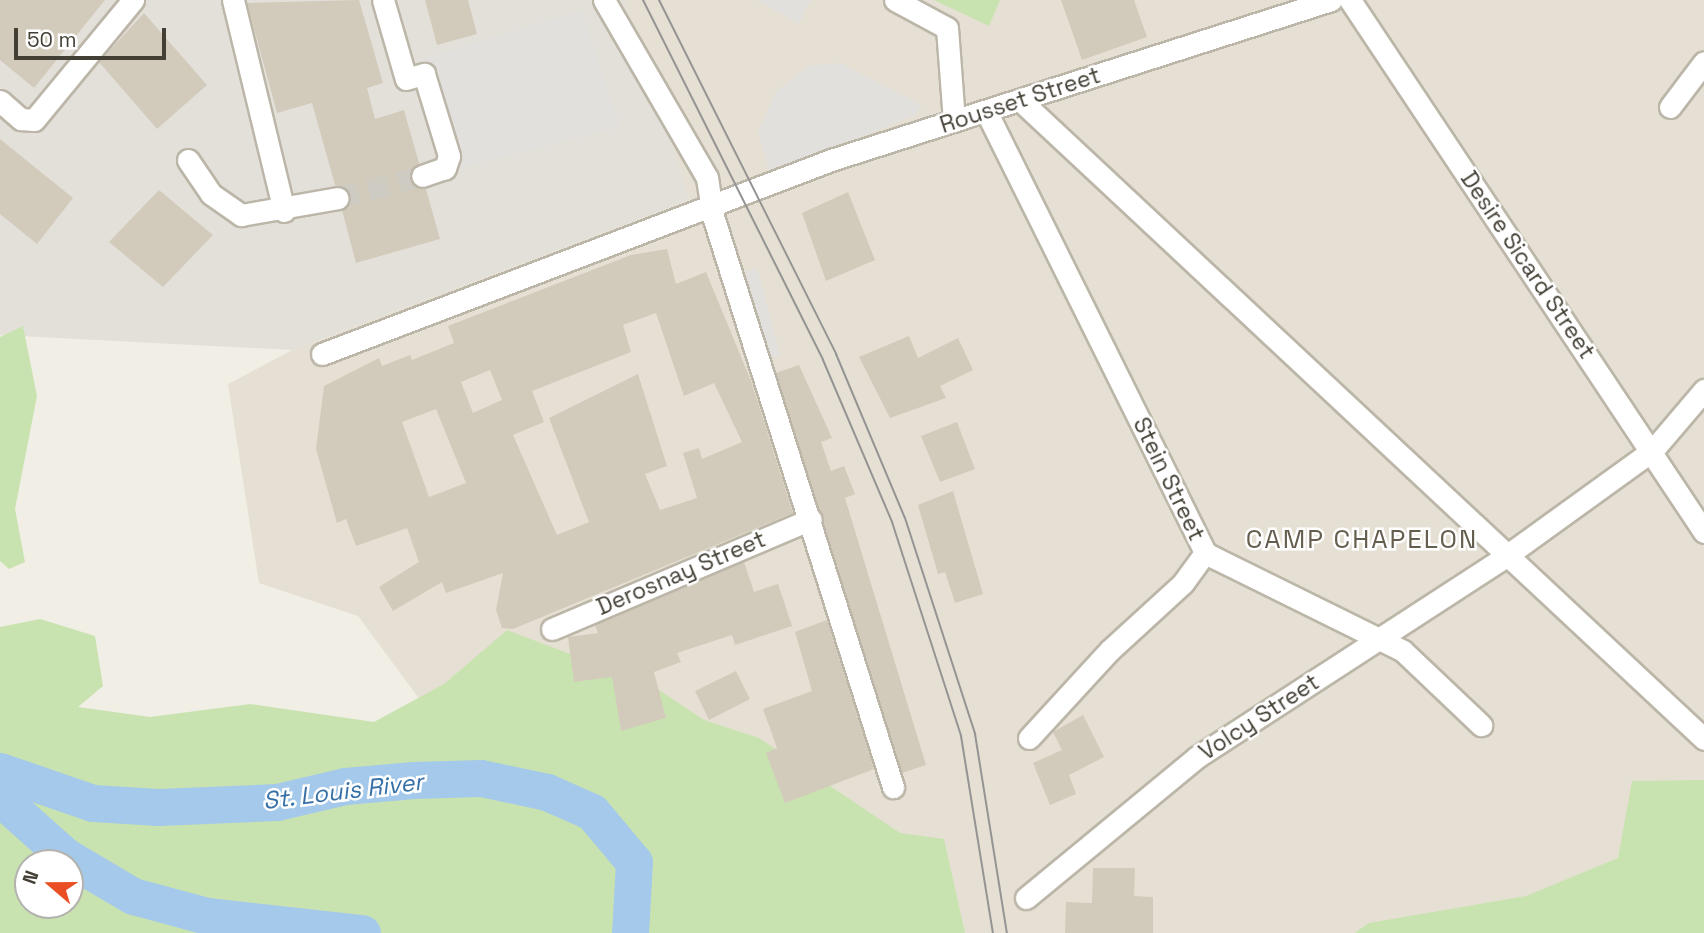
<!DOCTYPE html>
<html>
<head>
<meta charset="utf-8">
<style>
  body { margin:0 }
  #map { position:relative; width:1704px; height:933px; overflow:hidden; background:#f1eee5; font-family:"Space Grotesk",sans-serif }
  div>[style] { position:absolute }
  .residential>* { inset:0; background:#e5e0d3 }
  .industrial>* { inset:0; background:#e3e0da }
  .green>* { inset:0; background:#c9e3b0 }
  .parking>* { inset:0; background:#e2e0dd }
  .river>* { height:37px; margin:-18.5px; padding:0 18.5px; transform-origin:18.5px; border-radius:18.5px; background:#a5c9ea }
  .building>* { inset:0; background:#d2cbbb }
  .minor-tunnel>* { height:21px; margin-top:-10.5px; transform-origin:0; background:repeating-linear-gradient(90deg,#cecbc2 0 21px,transparent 0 31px) }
  .roads { filter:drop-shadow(2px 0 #bcb6a8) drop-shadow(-2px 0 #bcb6a8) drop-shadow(0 2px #bcb6a8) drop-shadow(0 -2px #bcb6a8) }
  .minor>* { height:21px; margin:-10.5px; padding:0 10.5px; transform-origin:10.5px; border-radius:10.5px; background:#fff }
  .tram>* { height:2px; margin:-1px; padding:0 1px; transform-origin:1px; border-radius:1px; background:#949494 }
  span { translate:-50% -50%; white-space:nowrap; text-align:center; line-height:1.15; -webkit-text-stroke:5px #fff; paint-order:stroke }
  .street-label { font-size:23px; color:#433f35 }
  .water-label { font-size:24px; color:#3670a7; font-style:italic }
  .quarter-label { font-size:26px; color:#655d4d; letter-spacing:2px }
  .north { position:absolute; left:14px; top:849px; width:70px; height:70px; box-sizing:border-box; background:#fff; border:2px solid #b4b2ae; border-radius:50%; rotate:290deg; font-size:19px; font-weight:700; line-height:28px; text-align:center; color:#433f35 }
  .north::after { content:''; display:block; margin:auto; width:24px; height:32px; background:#ea4e23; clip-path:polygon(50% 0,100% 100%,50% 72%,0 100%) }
  .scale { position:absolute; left:14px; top:28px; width:152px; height:32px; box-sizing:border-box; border:4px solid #433f35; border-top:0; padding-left:9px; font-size:21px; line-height:24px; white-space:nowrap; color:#433f35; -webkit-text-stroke:5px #fff; paint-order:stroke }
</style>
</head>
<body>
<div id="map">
  <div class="residential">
    <div style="clip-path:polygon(624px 0,1704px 0,1704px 819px,1658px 814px,1548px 933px,906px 933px,432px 716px,358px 616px,259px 583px,228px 384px,292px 350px,690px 200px)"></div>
  </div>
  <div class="industrial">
    <div style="clip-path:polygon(0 0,624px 0,690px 200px,292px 350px,0 335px)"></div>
  </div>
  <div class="green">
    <div style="clip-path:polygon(934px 0,1000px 0,989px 26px)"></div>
    <div style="clip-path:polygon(23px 326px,37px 396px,15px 509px,25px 562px,9px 569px,0 561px,0 337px)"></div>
    <div style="clip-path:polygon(evenodd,40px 619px,95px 636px,103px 686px,78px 707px,150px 717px,250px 704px,374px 722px,444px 684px,507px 630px,650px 684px,704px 720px,759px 738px,900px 833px,944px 839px,965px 933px,0 933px,0 627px,40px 619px,28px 863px,70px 863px,70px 905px,28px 905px,28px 863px)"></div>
    <div style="clip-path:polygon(1704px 780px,1704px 933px,1355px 933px,1369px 923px,1526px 896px,1618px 858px,1632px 781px)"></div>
  </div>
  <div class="parking">
    <div style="clip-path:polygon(756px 0,811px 0,799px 24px)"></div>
    <div style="clip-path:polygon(581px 11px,619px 126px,456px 169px,425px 58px)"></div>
    <div style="clip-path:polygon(840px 63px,922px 105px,915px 115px,770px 174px,758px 131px,777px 91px,808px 66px)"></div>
    <div style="clip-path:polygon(757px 268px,780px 355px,765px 361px,744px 272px)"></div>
  </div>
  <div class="river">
    <div style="left:0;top:771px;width:98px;rotate:19deg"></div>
    <div style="left:93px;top:803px;width:65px;rotate:3.5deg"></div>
    <div style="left:158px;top:807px;width:119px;rotate:-2.4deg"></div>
    <div style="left:277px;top:802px;width:70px;rotate:-13.2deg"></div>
    <div style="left:345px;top:786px;width:69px;rotate:-5deg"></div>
    <div style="left:414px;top:780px;width:67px;rotate:-1.7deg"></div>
    <div style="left:481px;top:778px;width:67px;rotate:12deg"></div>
    <div style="left:547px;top:792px;width:49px;rotate:24deg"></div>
    <div style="left:592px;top:812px;width:65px;rotate:50deg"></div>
    <div style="left:634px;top:862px;width:71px;rotate:93.2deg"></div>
    <div style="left:0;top:798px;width:87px;rotate:41.7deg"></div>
    <div style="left:65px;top:856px;width:79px;rotate:30.5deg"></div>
    <div style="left:133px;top:896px;width:77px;rotate:15.1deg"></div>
    <div style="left:207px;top:916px;width:156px;rotate:6.3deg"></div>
  </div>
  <div class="building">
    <div style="clip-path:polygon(0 0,105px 0,34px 88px,0 60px)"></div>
    <div style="clip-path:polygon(359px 0,383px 83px,367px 88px,375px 119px,404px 110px,419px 163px,409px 180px,426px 189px,440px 239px,356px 263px,342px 210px,351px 195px,335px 185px,312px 103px,277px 113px,247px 3px)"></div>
    <div style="clip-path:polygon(425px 0,468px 0,477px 34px,437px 45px)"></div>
    <div style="clip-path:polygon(1061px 0,1134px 0,1147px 37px,1082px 60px)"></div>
    <div style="clip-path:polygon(144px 13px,207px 85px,157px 129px,99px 62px)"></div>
    <div style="clip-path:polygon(0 139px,73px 198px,37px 244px,0 214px)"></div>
    <div style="clip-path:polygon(159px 190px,213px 235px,163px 287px,109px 242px)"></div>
    <div style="clip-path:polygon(848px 192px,875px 260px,826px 281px,802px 213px)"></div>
    <div style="clip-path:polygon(evenodd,667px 249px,676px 284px,706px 272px,751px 381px,793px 513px,513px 629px,502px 628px,496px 610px,503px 573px,446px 593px,442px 582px,393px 611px,379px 587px,419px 562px,407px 528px,356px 546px,346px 519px,337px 523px,316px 449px,324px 386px,379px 358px,382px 366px,410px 355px,412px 360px,454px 343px,448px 326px,631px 255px,667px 249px,656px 313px,684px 396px,714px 383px,742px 442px,702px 459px,699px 448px,683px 453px,697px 498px,660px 510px,645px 474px,667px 466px,638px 374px,549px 418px,589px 522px,557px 535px,513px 435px,544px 422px,532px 391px,631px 352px,623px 325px,656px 313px,667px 249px,490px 370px,502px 400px,473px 413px,461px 382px,490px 370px,667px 249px,436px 409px,466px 483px,429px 497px,402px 422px,436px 409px)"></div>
    <div style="clip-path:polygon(909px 336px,918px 358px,958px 338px,973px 370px,940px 386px,946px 398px,890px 418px,859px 357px)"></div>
    <div style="clip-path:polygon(799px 365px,832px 438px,821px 442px,831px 471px,844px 466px,855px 494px,845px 498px,926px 765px,902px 773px,776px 373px)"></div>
    <div style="clip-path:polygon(957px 422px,975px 469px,940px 482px,921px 436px)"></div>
    <div style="clip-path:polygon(953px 491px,983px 594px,955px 603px,945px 572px,938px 574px,918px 505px)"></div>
    <div style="clip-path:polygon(744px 562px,754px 592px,778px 584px,792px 626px,735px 645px,732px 635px,677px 653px,681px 662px,654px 672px,666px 718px,621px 731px,612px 677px,574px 682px,568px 637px,598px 633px,595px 625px)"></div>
    <div style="clip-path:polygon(827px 620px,874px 769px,785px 803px,766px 753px,777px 748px,763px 709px,812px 691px,795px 632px)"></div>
    <div style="clip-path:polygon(736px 671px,750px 699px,709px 720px,695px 691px)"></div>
    <div style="clip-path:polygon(1083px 715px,1104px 757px,1069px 775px,1076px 794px,1050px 805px,1033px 763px,1062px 750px,1053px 732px)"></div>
    <div style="clip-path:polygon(1093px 868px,1135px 868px,1134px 896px,1153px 897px,1153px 933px,1065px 933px,1066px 902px,1092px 903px)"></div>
  </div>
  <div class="minor-tunnel">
    <div style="left:338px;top:198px;width:87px;rotate:-14.7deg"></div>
  </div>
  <div class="roads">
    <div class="minor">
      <div style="left:233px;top:0;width:217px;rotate:76.4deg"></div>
      <div style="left:383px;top:0;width:82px;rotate:73.8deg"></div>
      <div style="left:406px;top:79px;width:19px;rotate:-16deg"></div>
      <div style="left:424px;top:74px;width:86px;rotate:73deg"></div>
      <div style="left:449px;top:156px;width:13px;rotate:108deg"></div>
      <div style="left:445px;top:168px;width:24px;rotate:161deg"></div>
      <div style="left:604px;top:0;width:206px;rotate:59.9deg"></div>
      <div style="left:707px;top:178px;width:38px;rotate:81deg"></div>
      <div style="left:713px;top:216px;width:599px;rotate:72.5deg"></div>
      <div style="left:895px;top:0;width:59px;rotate:28.3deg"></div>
      <div style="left:947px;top:28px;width:93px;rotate:85.7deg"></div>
      <div style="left:1350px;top:0;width:639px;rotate:56.36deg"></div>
      <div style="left:1020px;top:100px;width:936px;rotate:43.05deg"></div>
      <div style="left:0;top:101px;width:28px;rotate:41deg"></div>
      <div style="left:21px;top:119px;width:13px;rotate:4deg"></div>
      <div style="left:34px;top:120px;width:156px;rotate:-50.5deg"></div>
      <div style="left:1670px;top:107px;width:56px;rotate:-52.9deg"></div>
      <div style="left:986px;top:111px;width:493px;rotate:63.6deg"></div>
      <div style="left:1205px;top:553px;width:221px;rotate:26.3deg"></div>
      <div style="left:1403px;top:651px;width:108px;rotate:43.5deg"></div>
      <div style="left:188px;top:160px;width:41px;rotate:55.9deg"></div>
      <div style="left:211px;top:194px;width:37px;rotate:35deg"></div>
      <div style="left:241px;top:215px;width:98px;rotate:-9.9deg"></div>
      <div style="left:322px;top:354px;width:545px;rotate:-20.86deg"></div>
      <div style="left:831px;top:160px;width:525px;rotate:-17.74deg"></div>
      <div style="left:552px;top:629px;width:281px;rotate:-23deg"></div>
      <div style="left:1029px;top:738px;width:120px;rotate:-47.4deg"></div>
      <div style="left:1110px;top:650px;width:99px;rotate:-42.5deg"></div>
      <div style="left:1183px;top:583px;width:37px;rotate:-54deg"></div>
      <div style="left:1026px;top:898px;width:222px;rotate:-39.5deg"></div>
      <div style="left:1197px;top:757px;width:369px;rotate:-33deg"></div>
      <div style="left:1506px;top:556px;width:181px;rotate:-35.8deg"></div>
      <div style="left:1653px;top:450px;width:79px;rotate:-49.6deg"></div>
    </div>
  </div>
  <div class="tram">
    <div style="left:643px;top:0;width:402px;rotate:63.4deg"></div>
    <div style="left:823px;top:360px;width:176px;rotate:66.9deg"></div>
    <div style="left:892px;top:522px;width:225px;rotate:72.1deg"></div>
    <div style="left:961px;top:736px;width:200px;rotate:80.8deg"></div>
    <div style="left:659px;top:0;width:396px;rotate:63.4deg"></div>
    <div style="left:836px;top:354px;width:178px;rotate:67.2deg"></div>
    <div style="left:905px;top:518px;width:227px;rotate:72deg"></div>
    <div style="left:975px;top:734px;width:202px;rotate:80.9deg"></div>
  </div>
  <div class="street-label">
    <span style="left:1020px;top:100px;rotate:-18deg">Rousset Street</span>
    <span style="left:1528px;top:265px;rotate:56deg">Desire Sicard Street</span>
    <span style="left:1169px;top:479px;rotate:64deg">Stein Street</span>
    <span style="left:681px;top:573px;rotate:-23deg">Derosnay Street</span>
    <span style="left:1259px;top:717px;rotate:-33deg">Volcy Street</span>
  </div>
  <div class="water-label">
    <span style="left:343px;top:791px;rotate:-7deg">St. Louis River</span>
  </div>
  <div class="quarter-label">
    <span style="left:1362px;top:540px">CAMP CHAPELON</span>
  </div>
  <div class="north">N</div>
  <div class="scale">50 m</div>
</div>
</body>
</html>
